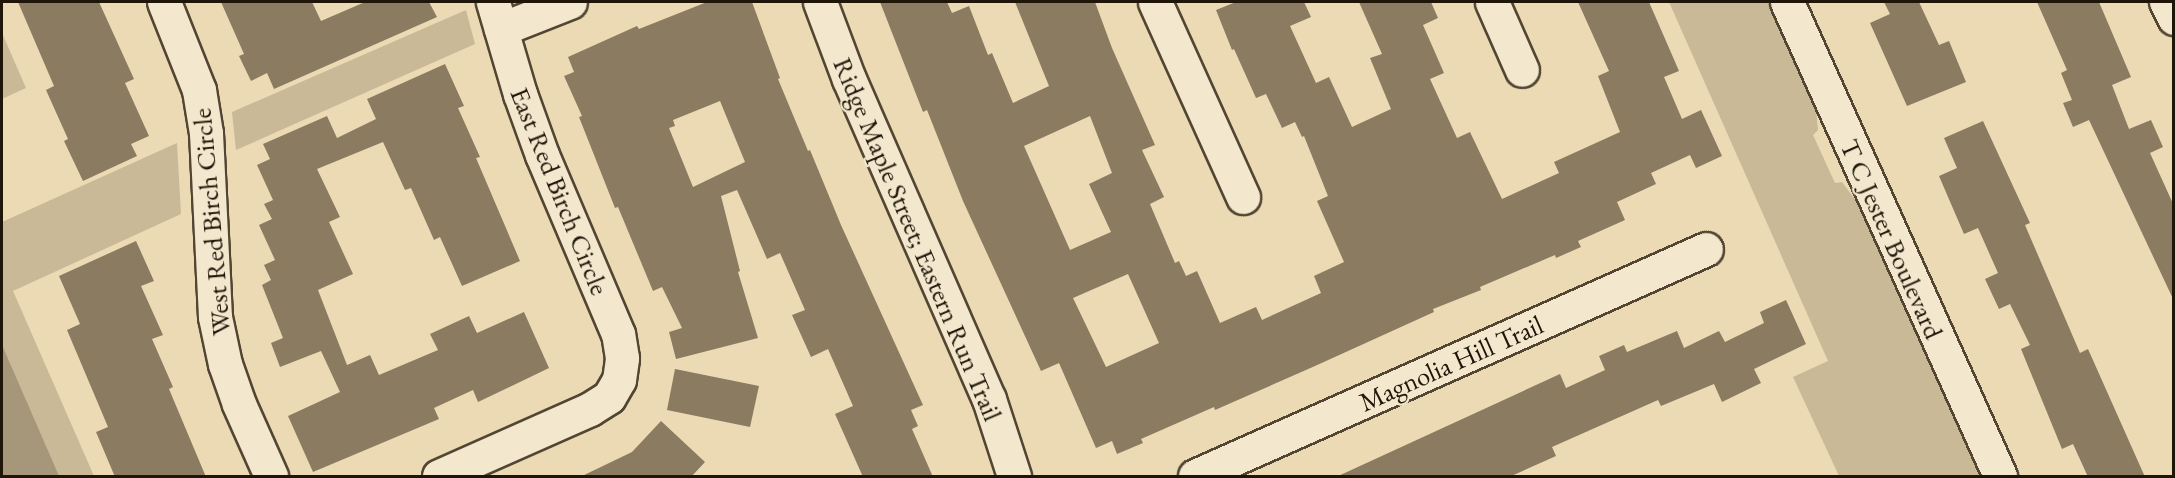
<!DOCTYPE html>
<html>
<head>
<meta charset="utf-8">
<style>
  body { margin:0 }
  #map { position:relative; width:2175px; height:478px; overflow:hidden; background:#ecdab4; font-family:"EB Garamond",serif }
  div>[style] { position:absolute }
  .green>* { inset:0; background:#c9b997 }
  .water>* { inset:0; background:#a6977a }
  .building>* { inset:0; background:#8a7b61 }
  .roads { filter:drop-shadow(2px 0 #524633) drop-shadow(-2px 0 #524633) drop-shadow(0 2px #524633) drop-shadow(0 -2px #524633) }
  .minor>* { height:33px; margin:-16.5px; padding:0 16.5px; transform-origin:16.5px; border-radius:16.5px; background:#f3e7ce }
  span { translate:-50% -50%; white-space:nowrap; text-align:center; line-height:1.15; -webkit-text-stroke:4.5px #f3e7ce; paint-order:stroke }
  .street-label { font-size:27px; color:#1f1508 }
  .frame { position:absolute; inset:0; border:3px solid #1f1508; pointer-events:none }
</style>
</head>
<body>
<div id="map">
  <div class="green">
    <div style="clip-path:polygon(1669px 2px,1773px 2px,1808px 78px,1816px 109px,1818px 130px,1813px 135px,1835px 183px,1842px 182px,1872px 222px,1986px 476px,1839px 476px,1793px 377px,1828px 361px)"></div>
    <div style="clip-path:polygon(466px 10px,475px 44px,236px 150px,232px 112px)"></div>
    <div style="clip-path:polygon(2px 33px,26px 88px,2px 99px)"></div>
    <div style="clip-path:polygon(177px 143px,181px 214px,13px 291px,94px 476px,2px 476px,2px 222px)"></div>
  </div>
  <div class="water">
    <div style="clip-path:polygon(2px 345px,59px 476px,2px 476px)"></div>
  </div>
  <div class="building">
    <div style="clip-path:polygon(18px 2px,99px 2px,134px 79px,125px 83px,149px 136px,131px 144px,137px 156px,83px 181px,64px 141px,68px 139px,46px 90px,54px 86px)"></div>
    <div style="clip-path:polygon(221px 2px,312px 2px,321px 21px,365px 2px,429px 2px,437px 17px,274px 89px,267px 73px,251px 81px,239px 56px,244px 54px)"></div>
    <div style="clip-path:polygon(evenodd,707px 2px,752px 2px,780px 78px,778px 79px,808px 151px,810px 150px,841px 225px,923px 405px,911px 410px,918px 426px,912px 429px,933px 477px,863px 477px,835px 414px,853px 406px,828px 349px,811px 357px,792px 315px,805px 310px,780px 253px,767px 259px,737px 190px,721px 196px,740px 271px,738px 272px,758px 338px,676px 359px,669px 332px,682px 328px,662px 287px,653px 291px,618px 207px,615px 208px,579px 117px,582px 116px,564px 76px,574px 72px,568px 57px,637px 26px,639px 29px,707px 2px,720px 101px,745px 162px,693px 187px,669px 128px,675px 126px,673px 120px,720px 101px)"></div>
    <div style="clip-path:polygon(evenodd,880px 2px,947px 2px,952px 13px,969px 6px,988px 55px,992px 53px,1013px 103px,1049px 86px,1015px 2px,1095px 2px,1112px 48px,1155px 145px,1142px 150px,1164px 197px,1150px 204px,1175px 263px,1179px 261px,1186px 276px,1197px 271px,1220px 323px,1256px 307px,1262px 320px,1321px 293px,1314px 276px,1344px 262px,1317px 201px,1328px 196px,1304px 136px,1302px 137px,1295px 122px,1282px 128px,1266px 94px,1256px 98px,1234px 49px,1232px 50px,1216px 10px,1236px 2px,1304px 2px,1311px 17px,1290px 26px,1316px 83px,1329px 77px,1352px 127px,1391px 109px,1370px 58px,1382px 54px,1359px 2px,1431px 2px,1438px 18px,1423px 25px,1444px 73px,1430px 79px,1457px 138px,1470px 132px,1502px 199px,1559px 173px,1554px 162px,1620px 132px,1598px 76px,1609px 71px,1578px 2px,1649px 2px,1679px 71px,1664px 77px,1682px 119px,1701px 110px,1722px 156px,1696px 168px,1690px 155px,1651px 173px,1656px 184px,1617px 202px,1625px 220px,1578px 241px,1581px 247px,1556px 258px,1555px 255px,1480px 287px,1481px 290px,1433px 309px,1434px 312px,1315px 366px,1215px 410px,1214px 407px,1141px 439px,1143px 443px,1117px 454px,1112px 441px,1096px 448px,1059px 363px,1041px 371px,963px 201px,927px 110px,923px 112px,880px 2px,1090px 116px,1112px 173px,1089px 184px,1111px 232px,1070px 250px,1024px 146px,1090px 116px,880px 2px,1128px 274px,1159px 343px,1106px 367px,1073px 298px,1128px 274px)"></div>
    <div style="clip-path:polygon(1884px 2px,1919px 2px,1939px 45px,1949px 41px,1966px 82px,1907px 106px,1870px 23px,1890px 14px)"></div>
    <div style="clip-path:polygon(2037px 2px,2099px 2px,2131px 77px,2112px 85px,2129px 129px,2151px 120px,2163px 147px,2150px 153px,2174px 206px,2174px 301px,2089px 120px,2073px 127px,2063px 103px,2072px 100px,2061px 73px,2067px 70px)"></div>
    <div style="clip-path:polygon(445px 64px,464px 106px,458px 108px,480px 157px,476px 158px,520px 261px,462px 286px,440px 237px,434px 240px,411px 188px,405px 190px,383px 142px,317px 169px,340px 217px,329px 222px,353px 274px,318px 290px,347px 365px,370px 355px,379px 375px,438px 350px,430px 334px,469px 316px,477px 333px,524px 312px,549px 368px,478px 402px,473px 390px,434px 408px,439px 419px,313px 472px,288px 416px,340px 392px,321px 351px,280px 367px,271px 343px,283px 338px,262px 285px,271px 280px,264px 265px,275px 260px,259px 225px,272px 219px,264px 204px,273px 200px,257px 165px,270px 159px,263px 144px,327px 116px,337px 138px,376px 119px,367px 99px)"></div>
    <div style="clip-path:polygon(1983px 121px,2030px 223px,2025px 225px,2080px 353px,2088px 349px,2145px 477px,2088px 477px,2073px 444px,2062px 449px,2021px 349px,2030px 345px,2010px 304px,1999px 309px,1985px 279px,1998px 273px,1978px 228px,1964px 234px,1939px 176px,1957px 168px,1944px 138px)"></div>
    <div style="clip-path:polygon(136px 241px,154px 281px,141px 286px,163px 335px,152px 339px,173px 387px,169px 389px,206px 477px,115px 477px,96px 432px,108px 427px,67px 330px,80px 324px,59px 276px)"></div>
    <div style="clip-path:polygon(1786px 300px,1806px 344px,1754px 369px,1761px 383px,1722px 402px,1714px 384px,1661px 406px,1658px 400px,1552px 447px,1556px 456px,1509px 477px,1336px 477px,1560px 374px,1566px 388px,1605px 370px,1599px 356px,1624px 345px,1627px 352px,1677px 331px,1684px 348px,1719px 331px,1725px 342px,1764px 323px,1760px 312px)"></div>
    <div style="clip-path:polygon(675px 369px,759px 386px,750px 427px,667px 410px)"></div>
    <div style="clip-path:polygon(661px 421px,705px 462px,691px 477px,580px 477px,632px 452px)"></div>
  </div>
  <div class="roads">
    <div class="minor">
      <div style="left:164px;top:2px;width:95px;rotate:68.3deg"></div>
      <div style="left:199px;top:90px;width:44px;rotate:80.8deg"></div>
      <div style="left:206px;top:133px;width:184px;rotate:87.2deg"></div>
      <div style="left:215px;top:317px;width:48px;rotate:78deg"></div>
      <div style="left:225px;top:364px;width:42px;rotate:70.7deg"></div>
      <div style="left:239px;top:404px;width:79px;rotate:66deg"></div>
      <div style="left:820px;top:2px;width:82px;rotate:69.4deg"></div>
      <div style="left:849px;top:79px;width:349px;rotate:66.4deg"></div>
      <div style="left:989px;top:399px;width:81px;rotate:72deg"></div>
      <div style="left:1155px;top:2px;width:214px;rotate:65.7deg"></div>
      <div style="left:1492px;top:2px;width:74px;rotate:66.2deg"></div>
      <div style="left:1787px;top:2px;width:520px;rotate:65.8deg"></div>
      <div style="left:2166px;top:2px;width:18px;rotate:63deg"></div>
      <div style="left:501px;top:29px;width:74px;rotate:-21.4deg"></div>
      <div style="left:439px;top:476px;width:165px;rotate:-23.9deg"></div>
      <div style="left:590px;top:409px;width:22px;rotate:-32deg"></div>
      <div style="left:609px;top:397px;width:20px;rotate:-60deg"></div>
      <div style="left:619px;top:380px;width:22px;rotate:-82deg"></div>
      <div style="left:622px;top:358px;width:24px;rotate:-99deg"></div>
      <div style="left:618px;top:334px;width:194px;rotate:-113deg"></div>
      <div style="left:542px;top:155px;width:65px;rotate:-109.8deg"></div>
      <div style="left:520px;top:94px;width:96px;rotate:-106.4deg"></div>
      <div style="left:1195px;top:476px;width:559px;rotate:-23.95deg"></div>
    </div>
  </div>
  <div class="street-label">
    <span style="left:560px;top:191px;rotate:68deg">East Red Birch Circle</span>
    <span style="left:211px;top:222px;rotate:-95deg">West Red Birch Circle</span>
    <span style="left:918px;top:239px;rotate:67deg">Ridge Maple Street; Eastern Run Trail</span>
    <span style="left:1892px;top:239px;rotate:66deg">T C Jester Boulevard</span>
    <span style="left:1451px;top:363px;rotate:-24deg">Magnolia Hill Trail</span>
  </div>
  <div class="frame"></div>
</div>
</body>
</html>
